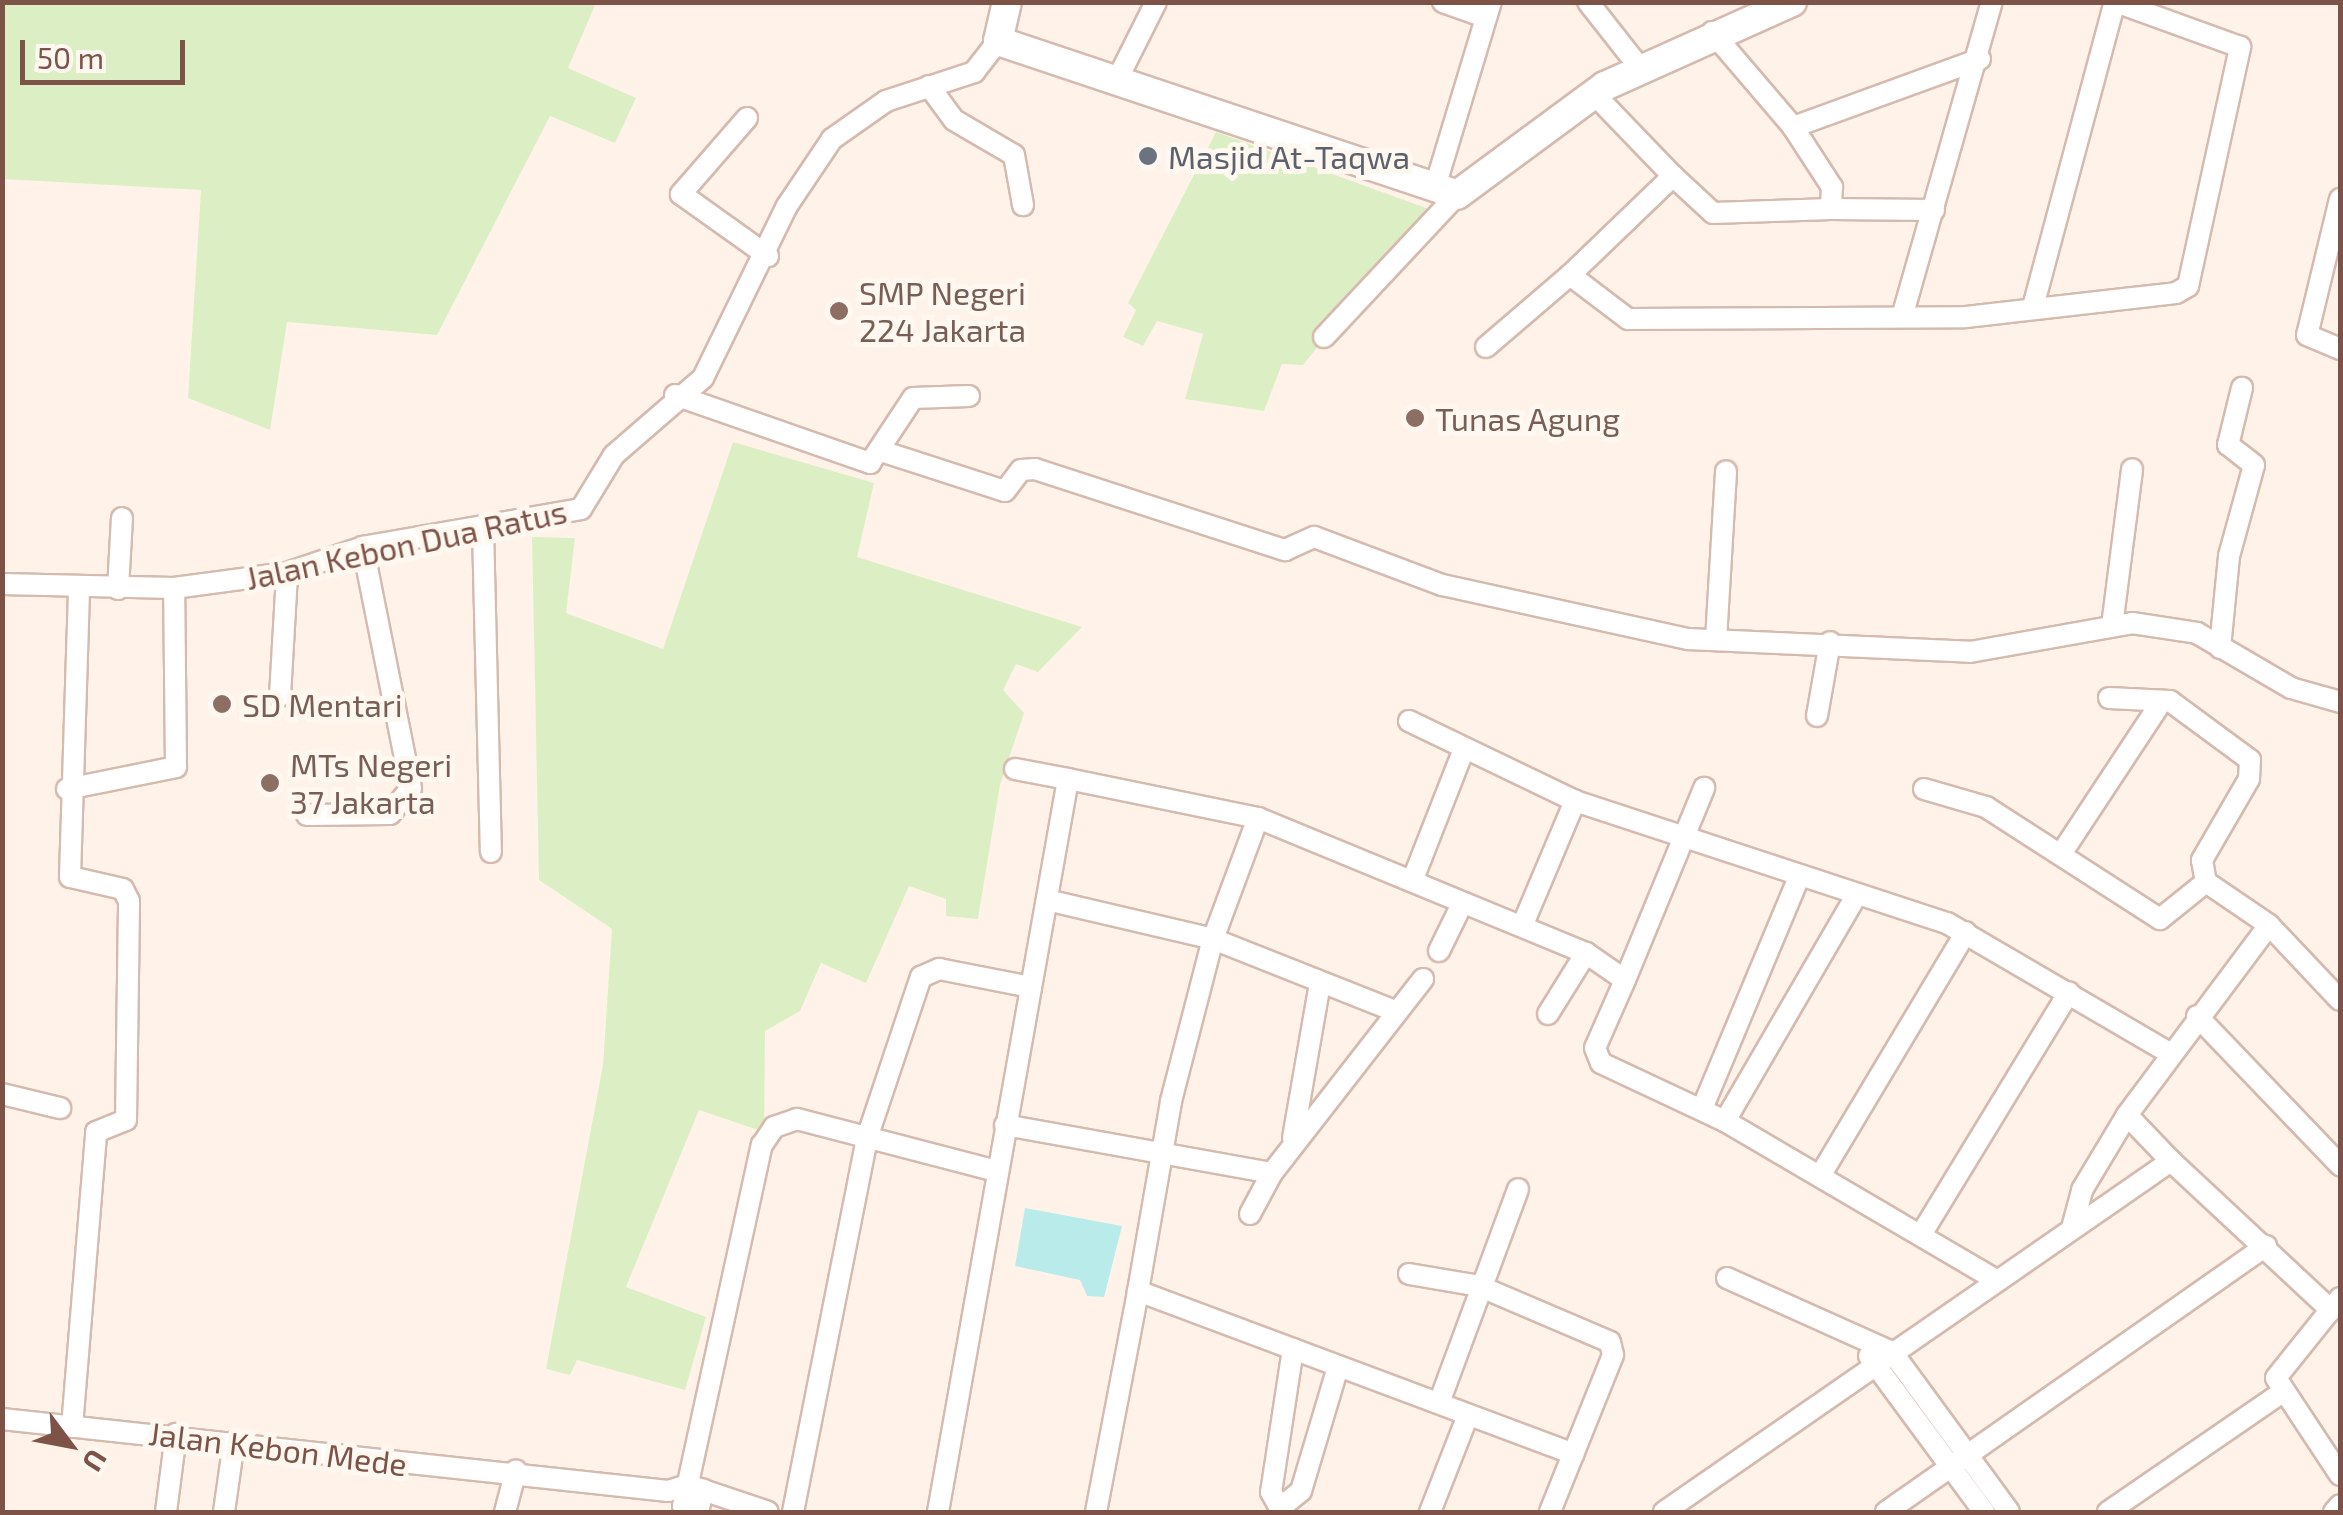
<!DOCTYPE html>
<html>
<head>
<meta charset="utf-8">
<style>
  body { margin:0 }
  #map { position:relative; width:2343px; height:1515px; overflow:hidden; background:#fff3e9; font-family:"Exo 2",sans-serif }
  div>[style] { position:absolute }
  .green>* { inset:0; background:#dcefc4 }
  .water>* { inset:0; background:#baebeb }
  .roads { filter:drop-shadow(2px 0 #d5baaf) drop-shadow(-2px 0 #d5baaf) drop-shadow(0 2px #d5baaf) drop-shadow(0 -2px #d5baaf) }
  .street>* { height:20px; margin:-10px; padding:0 10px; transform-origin:10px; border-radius:10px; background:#fff }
  .secondary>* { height:28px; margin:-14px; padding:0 14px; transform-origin:14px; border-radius:14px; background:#fff }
  .dots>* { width:28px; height:28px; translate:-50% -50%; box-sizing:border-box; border:5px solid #fff8f1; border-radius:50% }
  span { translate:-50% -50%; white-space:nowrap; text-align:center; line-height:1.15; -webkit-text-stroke:10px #fff8f1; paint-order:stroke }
  .worship-label { font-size:32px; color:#5b616d }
  .left { translate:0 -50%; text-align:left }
  .education-label { font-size:32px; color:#785e54 }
  .street-label { font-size:32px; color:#7d5348 }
  .frame { position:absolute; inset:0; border:5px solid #7d5348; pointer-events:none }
  .north { position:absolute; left:20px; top:1395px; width:100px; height:100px; -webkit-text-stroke:8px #fff8f1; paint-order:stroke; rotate:122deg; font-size:28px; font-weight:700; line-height:40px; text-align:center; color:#7d5348 }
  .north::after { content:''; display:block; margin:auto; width:35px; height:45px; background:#7d5348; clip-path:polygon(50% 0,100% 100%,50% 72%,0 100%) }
  .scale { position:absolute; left:20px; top:40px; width:165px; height:45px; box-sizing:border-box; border:5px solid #7d5348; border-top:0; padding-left:12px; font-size:30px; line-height:35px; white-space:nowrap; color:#7d5348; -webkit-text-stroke:8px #fff8f1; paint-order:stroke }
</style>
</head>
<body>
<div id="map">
  <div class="green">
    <div style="clip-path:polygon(2px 3px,596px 3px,568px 68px,636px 98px,615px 143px,550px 116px,437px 335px,287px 322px,270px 430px,188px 398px,201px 190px,3px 179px)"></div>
    <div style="clip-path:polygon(1216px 132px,1429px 209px,1303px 365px,1282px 364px,1264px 411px,1185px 399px,1203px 334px,1157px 321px,1143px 346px,1123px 337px,1136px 310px,1128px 303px)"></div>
    <div style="clip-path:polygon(733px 442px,874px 483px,857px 557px,1082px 627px,1038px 672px,1016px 664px,1003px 690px,1024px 713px,1000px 785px,978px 919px,946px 916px,946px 899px,909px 886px,866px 983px,821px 963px,800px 1011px,765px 1031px,764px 1132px,699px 1110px,626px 1287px,706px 1317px,685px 1390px,577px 1360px,570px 1375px,546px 1369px,603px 1065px,612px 929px,539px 880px,532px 537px,575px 538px,566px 613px,663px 649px)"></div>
  </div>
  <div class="water">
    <div style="clip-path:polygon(1025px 1208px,1122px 1226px,1104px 1297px,1087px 1296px,1080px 1280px,1015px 1266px)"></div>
  </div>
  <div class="roads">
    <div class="street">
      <div style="left:1443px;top:2px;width:45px;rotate:19.7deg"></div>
      <div style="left:1588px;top:2px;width:84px;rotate:51.8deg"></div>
      <div style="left:1712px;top:32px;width:125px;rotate:49.5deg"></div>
      <div style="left:1980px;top:59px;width:199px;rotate:160deg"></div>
      <div style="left:1793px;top:127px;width:72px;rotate:57deg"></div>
      <div style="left:1832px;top:187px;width:22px;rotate:93deg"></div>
      <div style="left:1831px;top:209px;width:118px;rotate:178.1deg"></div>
      <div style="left:1713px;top:213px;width:54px;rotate:-137.2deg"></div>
      <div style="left:1673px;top:176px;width:143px;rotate:136.1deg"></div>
      <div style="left:1570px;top:275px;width:73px;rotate:37.2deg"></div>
      <div style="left:1628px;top:319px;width:338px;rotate:-0.3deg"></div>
      <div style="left:1966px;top:317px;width:211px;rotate:-6.5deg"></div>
      <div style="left:2176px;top:293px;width:14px;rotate:-30deg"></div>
      <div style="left:2188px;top:286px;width:245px;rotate:-77.7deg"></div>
      <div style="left:2240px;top:47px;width:132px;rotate:-160.1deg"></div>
      <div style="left:1117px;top:80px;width:87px;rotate:-63.4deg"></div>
      <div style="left:929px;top:86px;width:42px;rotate:53.7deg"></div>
      <div style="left:954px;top:120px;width:69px;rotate:30.3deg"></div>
      <div style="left:1014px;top:155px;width:51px;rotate:79.8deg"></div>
      <div style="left:1594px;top:94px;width:114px;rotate:46.1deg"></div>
      <div style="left:747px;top:118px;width:101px;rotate:131deg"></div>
      <div style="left:681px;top:194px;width:107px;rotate:35.5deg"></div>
      <div style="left:1435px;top:187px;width:193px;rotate:-73.2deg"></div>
      <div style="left:2340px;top:199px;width:140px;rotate:103.6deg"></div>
      <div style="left:2307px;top:335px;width:36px;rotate:23deg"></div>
      <div style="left:1831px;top:209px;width:103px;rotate:0.6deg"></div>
      <div style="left:2033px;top:307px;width:316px;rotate:-75deg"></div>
      <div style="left:1904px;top:310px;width:320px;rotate:-74.1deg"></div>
      <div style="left:1324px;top:337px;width:195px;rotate:-46.9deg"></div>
      <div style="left:1486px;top:347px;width:111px;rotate:-40.6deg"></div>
      <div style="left:675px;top:395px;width:207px;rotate:19.2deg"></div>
      <div style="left:870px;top:463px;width:78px;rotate:-56.5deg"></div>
      <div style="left:913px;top:398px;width:56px;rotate:-2deg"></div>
      <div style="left:881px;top:451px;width:130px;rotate:17.9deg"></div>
      <div style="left:1005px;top:491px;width:26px;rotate:-53deg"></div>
      <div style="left:1021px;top:470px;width:14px;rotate:-4deg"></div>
      <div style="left:1035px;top:469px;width:263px;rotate:18deg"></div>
      <div style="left:1285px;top:550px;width:32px;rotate:-24deg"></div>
      <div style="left:1314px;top:537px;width:137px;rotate:20.6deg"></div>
      <div style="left:1442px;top:585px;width:252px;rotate:12.4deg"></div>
      <div style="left:1688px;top:639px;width:282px;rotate:2.6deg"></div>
      <div style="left:1970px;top:652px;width:165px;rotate:-10.1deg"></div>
      <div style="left:2132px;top:623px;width:66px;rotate:8.7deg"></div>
      <div style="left:2197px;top:633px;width:109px;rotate:30.3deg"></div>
      <div style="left:2291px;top:688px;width:51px;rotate:15.9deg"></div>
      <div style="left:483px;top:529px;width:323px;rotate:88.6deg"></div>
      <div style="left:2px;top:584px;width:172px;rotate:1.3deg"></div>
      <div style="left:174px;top:588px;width:114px;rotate:-7.6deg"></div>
      <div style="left:287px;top:573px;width:80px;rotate:-18.9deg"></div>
      <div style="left:363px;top:547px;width:221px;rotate:-9.9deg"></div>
      <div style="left:581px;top:509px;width:63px;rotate:-58.6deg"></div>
      <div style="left:614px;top:455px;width:118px;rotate:-40.9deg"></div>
      <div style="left:703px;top:378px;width:191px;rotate:-64deg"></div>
      <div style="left:787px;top:206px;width:81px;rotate:-56.1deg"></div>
      <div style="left:832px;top:139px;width:66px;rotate:-35.1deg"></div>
      <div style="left:886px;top:101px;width:93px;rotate:-18.2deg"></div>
      <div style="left:974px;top:72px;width:39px;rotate:-52deg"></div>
      <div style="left:118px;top:589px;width:71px;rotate:-86.8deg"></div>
      <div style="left:2112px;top:626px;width:158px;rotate:-82.7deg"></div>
      <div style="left:1716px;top:640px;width:169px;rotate:-86.6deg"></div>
      <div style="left:2220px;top:648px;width:92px;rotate:-84.4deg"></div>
      <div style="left:2229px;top:556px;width:94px;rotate:-74.6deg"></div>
      <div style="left:2254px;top:465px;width:33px;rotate:-142deg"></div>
      <div style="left:2228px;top:445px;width:59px;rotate:-76.2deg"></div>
      <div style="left:280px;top:696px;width:123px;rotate:-86.7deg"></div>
      <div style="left:2109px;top:698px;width:61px;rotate:2.8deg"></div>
      <div style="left:2170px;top:701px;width:99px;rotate:36.4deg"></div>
      <div style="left:2250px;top:760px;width:19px;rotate:93deg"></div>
      <div style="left:2249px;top:779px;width:94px;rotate:120.1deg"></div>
      <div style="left:2202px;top:860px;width:22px;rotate:80deg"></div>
      <div style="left:1817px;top:716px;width:75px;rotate:-80deg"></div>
      <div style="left:1409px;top:721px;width:184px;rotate:25.7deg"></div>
      <div style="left:1575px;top:801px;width:391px;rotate:18.2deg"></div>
      <div style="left:1947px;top:923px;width:256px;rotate:30.3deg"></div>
      <div style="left:1015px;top:769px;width:54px;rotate:10.7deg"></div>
      <div style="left:67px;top:789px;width:111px;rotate:-11.4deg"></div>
      <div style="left:176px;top:767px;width:179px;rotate:-90.6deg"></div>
      <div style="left:1924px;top:789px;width:65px;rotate:16.2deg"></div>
      <div style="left:1986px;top:807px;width:207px;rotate:32.8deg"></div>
      <div style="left:2160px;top:919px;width:59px;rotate:-38.8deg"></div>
      <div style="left:2206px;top:882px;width:76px;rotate:34.3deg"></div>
      <div style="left:2269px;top:925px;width:103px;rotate:46.6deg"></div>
      <div style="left:307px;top:815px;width:83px;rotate:-0.7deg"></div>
      <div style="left:390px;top:814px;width:33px;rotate:-51deg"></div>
      <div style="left:411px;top:788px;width:246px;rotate:-101.3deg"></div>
      <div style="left:2063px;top:851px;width:180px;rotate:-56.6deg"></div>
      <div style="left:1413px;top:879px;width:140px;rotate:-68.6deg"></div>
      <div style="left:1047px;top:900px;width:171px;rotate:13.2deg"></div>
      <div style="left:1213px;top:939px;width:196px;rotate:21.6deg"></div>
      <div style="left:1523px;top:924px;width:134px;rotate:-67.1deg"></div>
      <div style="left:1439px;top:951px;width:52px;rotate:-63.9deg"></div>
      <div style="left:1625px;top:980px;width:208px;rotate:-67.6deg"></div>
      <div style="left:1548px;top:1014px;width:72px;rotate:-58.1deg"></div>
      <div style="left:2197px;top:1016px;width:207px;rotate:46.2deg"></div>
      <div style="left:2px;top:1094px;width:60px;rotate:13.6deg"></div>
      <div style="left:1702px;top:1109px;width:251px;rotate:-67.3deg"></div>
      <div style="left:2127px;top:1115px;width:64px;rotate:46.3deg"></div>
      <div style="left:1725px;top:1121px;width:260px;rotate:-59.8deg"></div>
      <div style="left:1005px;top:1125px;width:271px;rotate:10.2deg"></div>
      <div style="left:1272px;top:1173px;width:246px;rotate:-52.1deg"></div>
      <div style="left:1293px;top:1138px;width:157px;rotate:-80.1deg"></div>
      <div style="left:1820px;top:1176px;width:284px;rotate:-59.1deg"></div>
      <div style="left:1250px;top:1214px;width:47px;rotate:-61.8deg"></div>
      <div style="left:2072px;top:1228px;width:39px;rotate:-75deg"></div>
      <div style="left:2082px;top:1190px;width:87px;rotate:-59deg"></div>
      <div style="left:2127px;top:1115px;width:237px;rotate:-53.2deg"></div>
      <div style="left:1922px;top:1233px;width:282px;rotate:-58.6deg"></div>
      <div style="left:1409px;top:1274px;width:71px;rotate:9.7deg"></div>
      <div style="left:1479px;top:1286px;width:142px;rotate:23.1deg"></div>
      <div style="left:1610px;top:1342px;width:13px;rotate:77deg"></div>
      <div style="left:1613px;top:1355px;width:169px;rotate:111.9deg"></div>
      <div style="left:1727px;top:1278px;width:181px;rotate:24.2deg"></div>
      <div style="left:1892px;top:1352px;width:198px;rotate:53.8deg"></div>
      <div style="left:1138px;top:1291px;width:193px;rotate:-80.1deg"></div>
      <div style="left:1171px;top:1101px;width:167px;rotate:-75.5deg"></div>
      <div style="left:1213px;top:939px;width:129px;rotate:-69.6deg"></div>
      <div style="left:1258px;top:818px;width:355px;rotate:22.4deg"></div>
      <div style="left:1586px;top:953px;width:47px;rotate:34.7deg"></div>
      <div style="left:1625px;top:980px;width:74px;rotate:113.8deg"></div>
      <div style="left:1595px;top:1048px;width:16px;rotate:68deg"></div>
      <div style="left:1601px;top:1063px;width:137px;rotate:25.1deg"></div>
      <div style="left:1725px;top:1121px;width:314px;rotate:30.4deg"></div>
      <div style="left:2340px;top:1298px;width:102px;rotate:128.7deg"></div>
      <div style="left:2276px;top:1378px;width:116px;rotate:56.6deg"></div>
      <div style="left:1293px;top:1349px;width:145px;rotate:98.7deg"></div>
      <div style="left:1271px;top:1492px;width:18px;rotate:61deg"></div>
      <div style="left:1280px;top:1508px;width:27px;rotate:-39deg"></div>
      <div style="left:1301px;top:1491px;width:129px;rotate:-73.4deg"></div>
      <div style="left:1869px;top:1356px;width:194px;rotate:53.6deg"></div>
      <div style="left:1439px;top:1403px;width:228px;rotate:-69.7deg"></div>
      <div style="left:2px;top:1419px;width:670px;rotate:6.17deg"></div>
      <div style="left:668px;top:1491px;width:21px;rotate:-17deg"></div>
      <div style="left:688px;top:1485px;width:84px;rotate:18.6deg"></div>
      <div style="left:72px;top:1427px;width:296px;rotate:-85.3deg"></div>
      <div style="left:96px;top:1132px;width:32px;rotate:-22deg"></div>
      <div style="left:126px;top:1120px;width:219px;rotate:-89.2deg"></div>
      <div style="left:129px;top:901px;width:13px;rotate:-117deg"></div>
      <div style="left:123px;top:889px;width:54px;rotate:-167.2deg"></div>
      <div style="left:70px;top:877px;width:290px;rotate:-88.2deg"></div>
      <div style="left:683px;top:1506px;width:370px;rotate:-77.7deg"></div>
      <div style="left:762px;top:1145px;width:22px;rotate:-56deg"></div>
      <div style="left:774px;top:1127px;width:24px;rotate:-19deg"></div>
      <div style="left:797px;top:1119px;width:207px;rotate:14.6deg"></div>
      <div style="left:166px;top:1512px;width:79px;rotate:-82.7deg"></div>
      <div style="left:224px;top:1512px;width:71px;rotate:-81.9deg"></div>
      <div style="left:505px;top:1512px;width:43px;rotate:-75.3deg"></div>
      <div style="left:698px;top:1512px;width:23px;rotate:-77deg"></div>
      <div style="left:793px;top:1512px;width:381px;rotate:-78.8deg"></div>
      <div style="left:867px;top:1138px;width:170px;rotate:-71.5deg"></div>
      <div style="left:921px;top:977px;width:20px;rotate:-24deg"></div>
      <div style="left:939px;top:969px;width:94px;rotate:11.1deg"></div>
      <div style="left:938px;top:1512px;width:744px;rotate:-79.94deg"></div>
      <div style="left:1068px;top:779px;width:194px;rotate:11.6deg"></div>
      <div style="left:1096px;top:1512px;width:225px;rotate:-79.2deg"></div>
      <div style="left:1138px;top:1291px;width:465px;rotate:20.5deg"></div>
      <div style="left:1430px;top:1512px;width:104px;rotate:-68.6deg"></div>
      <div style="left:1664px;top:1512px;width:617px;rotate:-34.7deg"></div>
      <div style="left:2171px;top:1161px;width:219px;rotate:43deg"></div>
      <div style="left:1886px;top:1512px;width:464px;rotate:-35deg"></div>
      <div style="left:2108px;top:1512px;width:209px;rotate:-34.5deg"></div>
      <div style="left:2334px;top:1512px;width:9px;rotate:-49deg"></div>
    </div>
    <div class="secondary">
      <div style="left:1007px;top:2px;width:40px;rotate:103deg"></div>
      <div style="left:998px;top:41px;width:484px;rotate:18.5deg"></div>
      <div style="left:1457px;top:195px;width:184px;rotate:-36.4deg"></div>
      <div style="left:1605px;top:86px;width:205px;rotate:-24.2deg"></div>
    </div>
  </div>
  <div class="dots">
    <div style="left:1148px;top:156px;background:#6b7280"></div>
    <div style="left:839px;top:311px;background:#8d6e63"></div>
    <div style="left:1415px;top:418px;background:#8d6e63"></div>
    <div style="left:222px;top:704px;background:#8d6e63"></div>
    <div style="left:270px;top:783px;background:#8d6e63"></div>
  </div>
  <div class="worship-label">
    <span class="left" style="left:1168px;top:156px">Masjid At-Taqwa</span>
  </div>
  <div class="education-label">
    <span class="left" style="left:859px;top:311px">SMP Negeri<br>224 Jakarta</span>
    <span class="left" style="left:1435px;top:418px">Tunas Agung</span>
    <span class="left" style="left:242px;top:704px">SD Mentari</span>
    <span class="left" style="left:290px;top:783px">MTs Negeri<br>37 Jakarta</span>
  </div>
  <div class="street-label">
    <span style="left:406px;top:544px;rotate:-12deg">Jalan Kebon Dua Ratus</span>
    <span style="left:278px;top:1448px;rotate:7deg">Jalan Kebon Mede</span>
  </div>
  <div class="frame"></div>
  <div class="north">U</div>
  <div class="scale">50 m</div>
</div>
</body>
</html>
